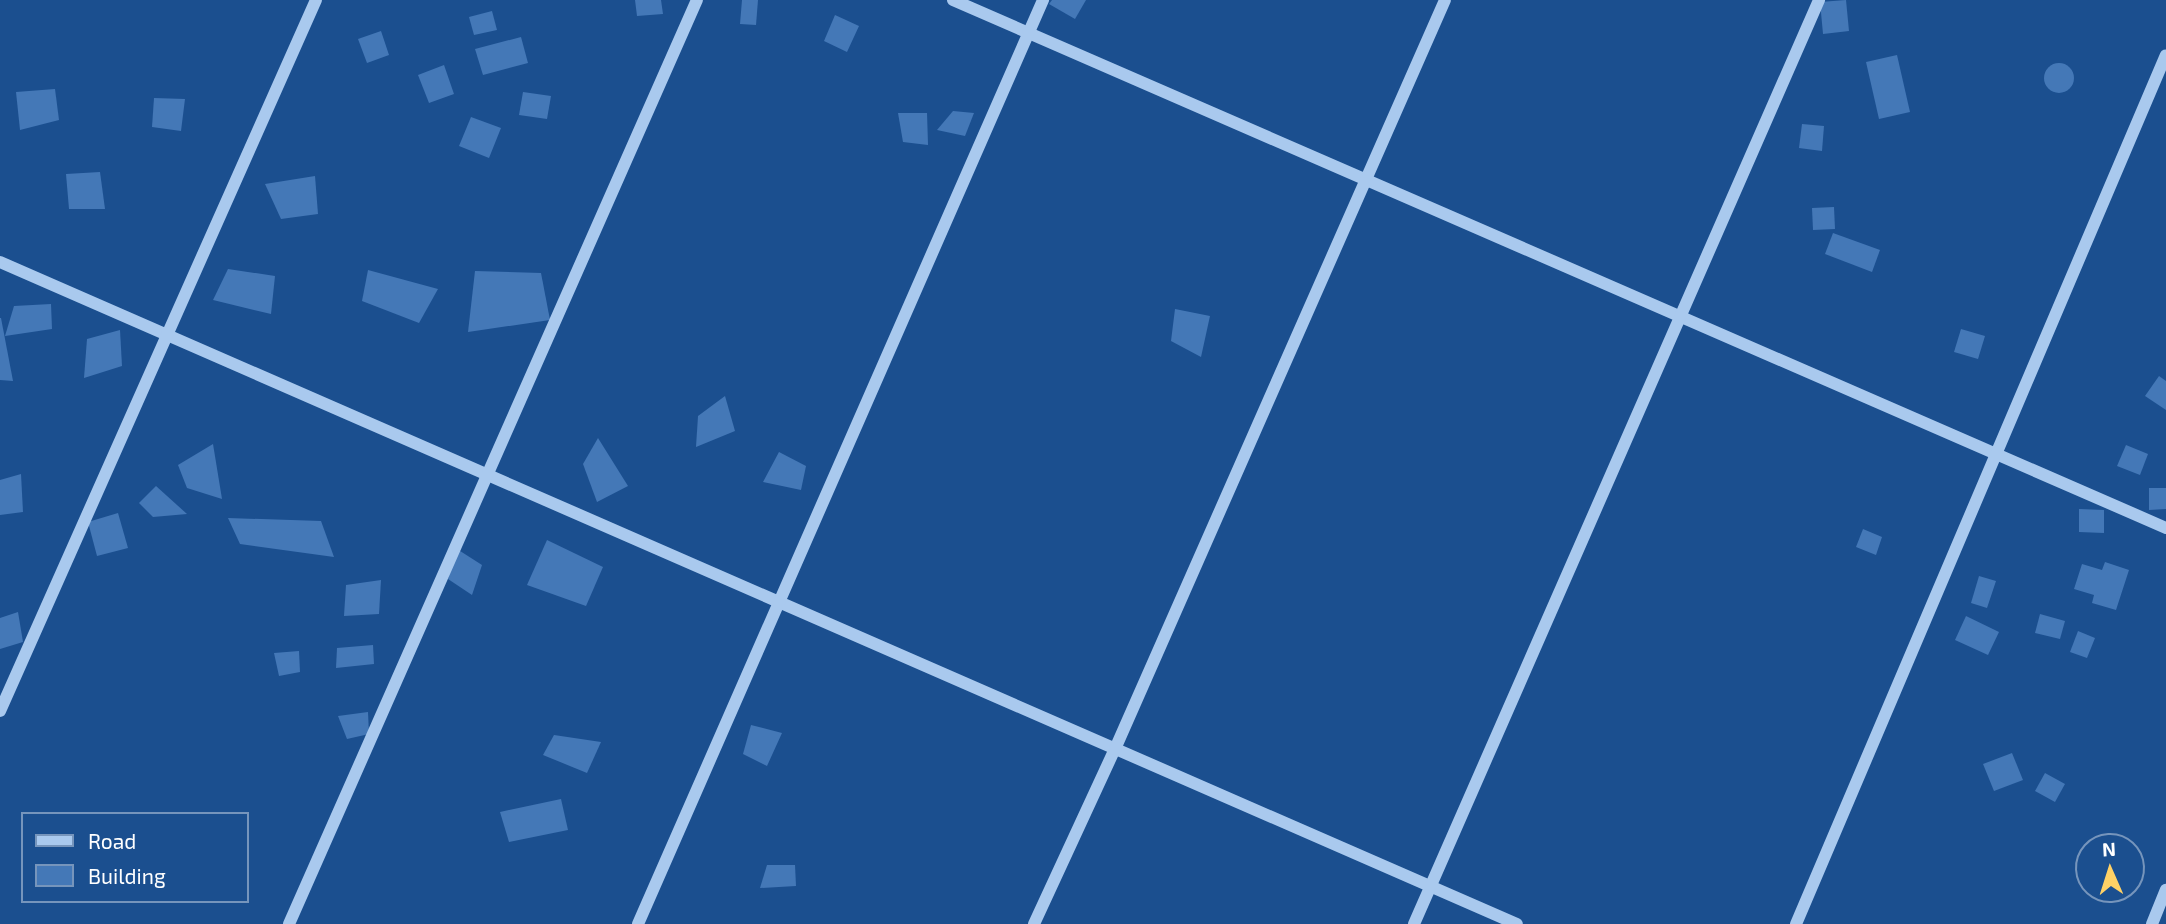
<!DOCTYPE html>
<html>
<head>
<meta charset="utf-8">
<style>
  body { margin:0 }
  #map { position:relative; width:2166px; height:924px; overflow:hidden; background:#1b4f8f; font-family:"Exo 2",sans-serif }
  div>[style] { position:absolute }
  .building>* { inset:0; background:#4478b7 }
  .round { border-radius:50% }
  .minor>* { height:12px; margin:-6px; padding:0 6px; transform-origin:6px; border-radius:6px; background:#a9c9ee }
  span { translate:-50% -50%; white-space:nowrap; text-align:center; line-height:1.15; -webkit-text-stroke:5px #1b4f8f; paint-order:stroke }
  .legend { position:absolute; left:21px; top:812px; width:228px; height:91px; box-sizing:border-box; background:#1b4f8f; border:2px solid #7695bc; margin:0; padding:9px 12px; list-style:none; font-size:21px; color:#fff }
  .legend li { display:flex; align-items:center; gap:14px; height:35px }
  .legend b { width:35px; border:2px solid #7695bc }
  .north { position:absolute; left:2075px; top:833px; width:70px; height:70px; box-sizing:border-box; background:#1b4f8f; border:2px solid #7695bc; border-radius:50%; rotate:357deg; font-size:19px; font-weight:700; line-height:28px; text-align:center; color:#fff }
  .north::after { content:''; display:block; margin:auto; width:24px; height:32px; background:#ffd166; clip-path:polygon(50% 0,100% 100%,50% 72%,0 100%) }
</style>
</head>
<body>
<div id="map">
  <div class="building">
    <div style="clip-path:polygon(635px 0,661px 0,663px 14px,637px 16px)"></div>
    <div style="clip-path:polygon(742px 0,758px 0,756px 25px,740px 24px)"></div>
    <div style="clip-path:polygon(1052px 0,1086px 0,1075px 19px,1049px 4px)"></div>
    <div style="clip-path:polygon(1846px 0,1849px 31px,1823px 34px,1820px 2px)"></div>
    <div style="clip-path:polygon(492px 11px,497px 30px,474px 35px,469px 17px)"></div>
    <div style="clip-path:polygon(835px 15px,859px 26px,847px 52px,824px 41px)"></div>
    <div style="clip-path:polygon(381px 31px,389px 55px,367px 63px,358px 39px)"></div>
    <div style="clip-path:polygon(521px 37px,528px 63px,483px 75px,475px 49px)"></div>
    <div style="clip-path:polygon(1897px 55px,1910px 112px,1879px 119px,1866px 62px)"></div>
    <div class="round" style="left:2044px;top:63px;width:30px;height:30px"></div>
    <div style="clip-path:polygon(444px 65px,454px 94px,429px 103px,418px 75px)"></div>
    <div style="clip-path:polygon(55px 89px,59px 120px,20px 130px,16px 92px)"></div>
    <div style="clip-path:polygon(523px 92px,551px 96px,547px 119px,519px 115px)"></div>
    <div style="clip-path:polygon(154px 98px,185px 99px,181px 131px,152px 127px)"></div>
    <div style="clip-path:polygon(953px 111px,974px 113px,965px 136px,937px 130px)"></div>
    <div style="clip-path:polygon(898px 113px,927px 113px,928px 145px,903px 142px)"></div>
    <div style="clip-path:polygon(471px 117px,501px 128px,489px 158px,459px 146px)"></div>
    <div style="clip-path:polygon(1802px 124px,1824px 126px,1822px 151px,1799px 148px)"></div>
    <div style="clip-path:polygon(100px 172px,105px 209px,69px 209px,66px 174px)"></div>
    <div style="clip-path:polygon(315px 176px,318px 214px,281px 219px,265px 184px)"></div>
    <div style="clip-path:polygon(1834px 207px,1835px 229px,1813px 230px,1812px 208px)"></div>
    <div style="clip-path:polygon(1833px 233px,1880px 250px,1872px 272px,1825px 254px)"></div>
    <div style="clip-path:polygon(228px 269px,275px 276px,271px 314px,213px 300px)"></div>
    <div style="clip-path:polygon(368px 270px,438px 289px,419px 323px,362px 301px)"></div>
    <div style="clip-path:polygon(475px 271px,541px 273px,550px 320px,468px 332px)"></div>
    <div style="clip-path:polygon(51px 304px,52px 329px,5px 336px,14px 306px)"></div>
    <div style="clip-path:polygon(1175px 309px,1210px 316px,1201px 357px,1171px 341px)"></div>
    <div style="clip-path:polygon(0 318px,1px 318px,13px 381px,0 380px)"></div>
    <div style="clip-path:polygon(1961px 329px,1985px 336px,1978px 359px,1954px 352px)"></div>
    <div style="clip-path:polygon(120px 330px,122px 366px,84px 378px,87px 339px)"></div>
    <div style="clip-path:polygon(2159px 376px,2166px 381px,2166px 410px,2145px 396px)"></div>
    <div style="clip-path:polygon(725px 396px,735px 431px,696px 447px,698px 416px)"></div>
    <div style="clip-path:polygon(598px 438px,628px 486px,597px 502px,583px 464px)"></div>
    <div style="clip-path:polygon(213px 444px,222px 499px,187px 488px,178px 465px)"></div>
    <div style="clip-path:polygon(2126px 445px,2148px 454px,2140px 475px,2117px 466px)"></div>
    <div style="clip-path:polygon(779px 452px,806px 466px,801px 490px,763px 482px)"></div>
    <div style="clip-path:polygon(21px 474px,23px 512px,0 515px,0 480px)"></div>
    <div style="clip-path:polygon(156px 486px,187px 514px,153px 517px,139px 503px)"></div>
    <div style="clip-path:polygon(2149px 488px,2166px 488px,2166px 509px,2149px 510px)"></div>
    <div style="clip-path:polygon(2079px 509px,2104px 510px,2104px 533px,2079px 532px)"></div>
    <div style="clip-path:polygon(118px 513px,128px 548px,97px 556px,88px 522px)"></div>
    <div style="clip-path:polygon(228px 518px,321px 521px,334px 557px,240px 544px)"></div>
    <div style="clip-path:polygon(1863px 529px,1882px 537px,1876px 555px,1856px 547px)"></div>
    <div style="clip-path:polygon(547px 540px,603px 567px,586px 606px,527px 585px)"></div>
    <div style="clip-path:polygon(457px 549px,482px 565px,472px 595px,448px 579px)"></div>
    <div style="clip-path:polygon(2105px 562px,2129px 570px,2116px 610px,2092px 603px,2094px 595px,2074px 589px,2082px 564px,2102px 570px)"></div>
    <div style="clip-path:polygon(1979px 576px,1996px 581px,1987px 608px,1971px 603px)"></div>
    <div style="clip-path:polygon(381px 580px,379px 614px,344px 616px,346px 585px)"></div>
    <div style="clip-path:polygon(18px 612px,23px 642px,0 649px,0 618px)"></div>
    <div style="clip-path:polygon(2040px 614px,2065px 621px,2060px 639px,2035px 633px)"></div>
    <div style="clip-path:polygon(1966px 616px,1999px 632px,1988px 655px,1955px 640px)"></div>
    <div style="clip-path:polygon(2078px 631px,2095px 638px,2087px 658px,2070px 652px)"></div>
    <div style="clip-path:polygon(373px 645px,374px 664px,336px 668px,337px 648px)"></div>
    <div style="clip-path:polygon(299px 651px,300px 672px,279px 676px,274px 653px)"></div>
    <div style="clip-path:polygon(368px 712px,369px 734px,347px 739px,338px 716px)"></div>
    <div style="clip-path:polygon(751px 725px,782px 733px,767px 766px,743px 754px)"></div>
    <div style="clip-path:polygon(554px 735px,601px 742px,587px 773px,543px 755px)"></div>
    <div style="clip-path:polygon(2012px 753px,2023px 780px,1994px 791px,1983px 764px)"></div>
    <div style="clip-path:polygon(2045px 773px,2065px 784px,2055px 802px,2035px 791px)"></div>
    <div style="clip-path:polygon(561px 799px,568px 830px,509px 842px,500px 812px)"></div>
    <div style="clip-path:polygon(767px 865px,795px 865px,796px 886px,760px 888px)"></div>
  </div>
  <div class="minor">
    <div style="left:953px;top:0;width:1323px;rotate:23.52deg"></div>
    <div style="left:0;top:262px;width:1655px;rotate:23.58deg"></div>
    <div style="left:0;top:711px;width:778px;rotate:-66.04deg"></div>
    <div style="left:289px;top:924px;width:1010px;rotate:-66.18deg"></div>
    <div style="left:638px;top:924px;width:1009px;rotate:-66.33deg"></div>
    <div style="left:1034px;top:924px;width:193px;rotate:-65.2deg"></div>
    <div style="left:1115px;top:749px;width:818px;rotate:-66.22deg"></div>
    <div style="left:1414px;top:924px;width:1009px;rotate:-66.33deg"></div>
    <div style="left:1796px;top:924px;width:944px;rotate:-66.94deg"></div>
    <div style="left:2152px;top:924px;width:37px;rotate:-68deg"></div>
  </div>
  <ul class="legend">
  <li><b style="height:9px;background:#a9c9ee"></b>Road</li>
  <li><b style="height:19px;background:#4478b7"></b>Building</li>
  </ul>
  <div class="north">N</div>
</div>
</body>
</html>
